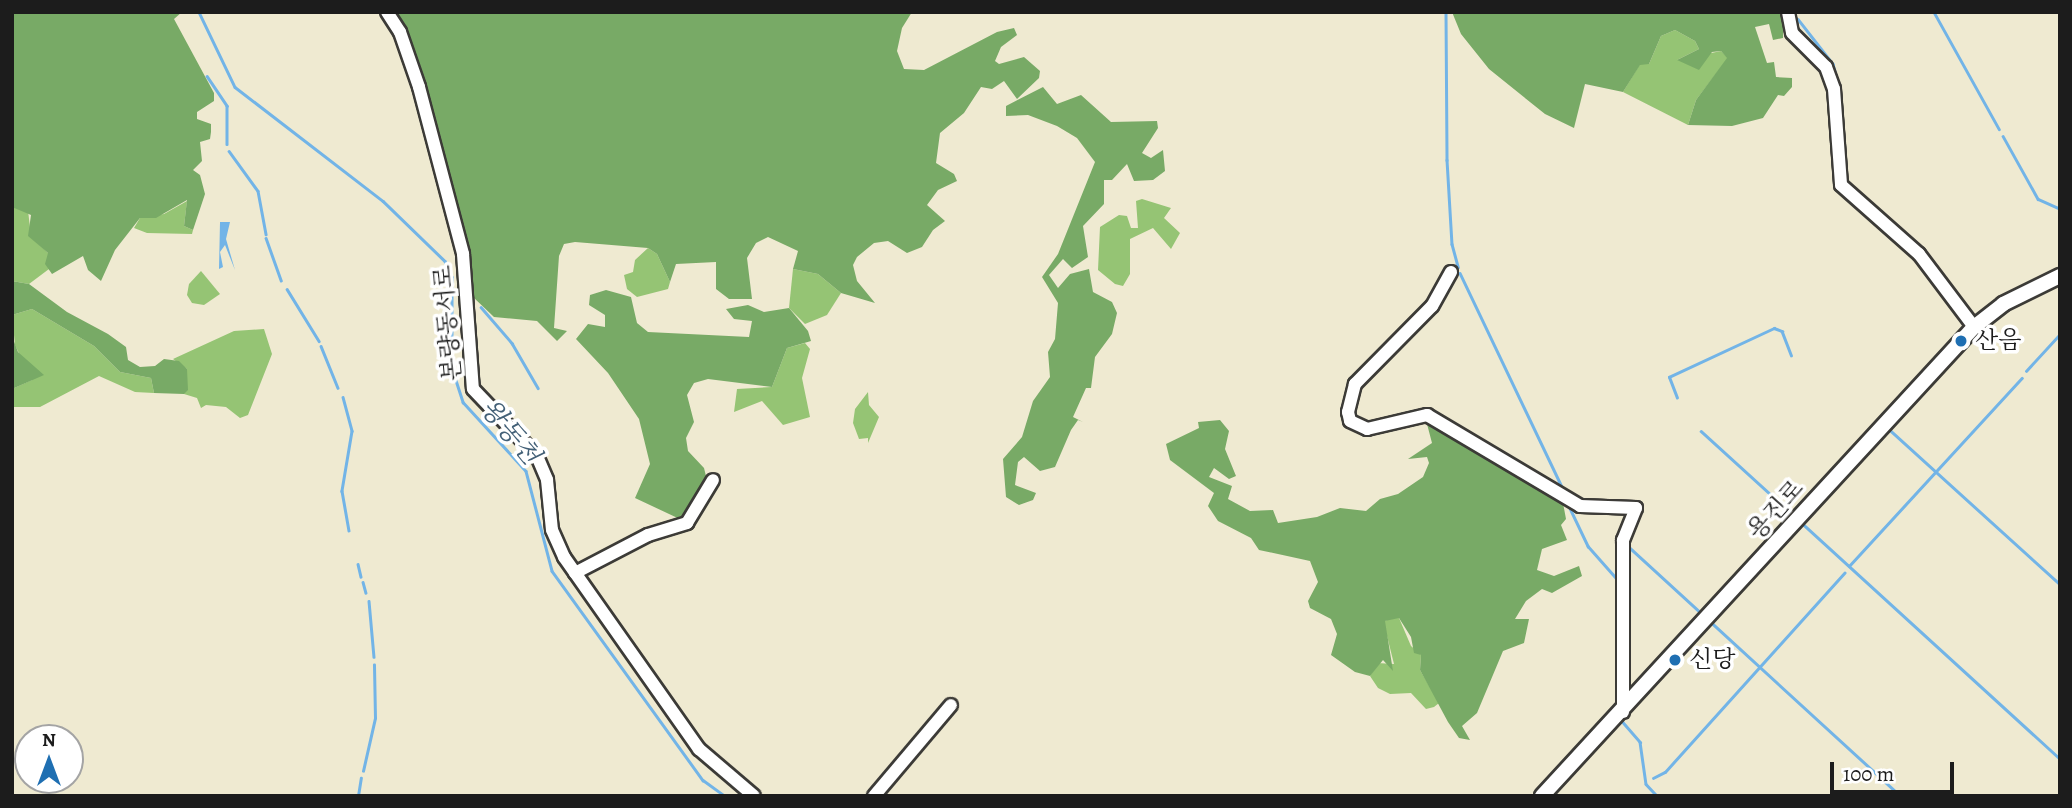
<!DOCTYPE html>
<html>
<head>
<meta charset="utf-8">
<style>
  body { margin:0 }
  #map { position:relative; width:2072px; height:808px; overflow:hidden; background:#efead1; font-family:Alegreya,"Noto Serif KR",serif }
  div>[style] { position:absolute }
  .green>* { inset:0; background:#95c474 }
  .forest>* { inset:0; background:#78aa66 }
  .water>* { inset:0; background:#72b4e7 }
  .stream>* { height:2.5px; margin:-1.25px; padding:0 1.25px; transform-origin:1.25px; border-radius:1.25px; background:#72b4e7 }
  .roads { filter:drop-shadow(2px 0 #3c3b37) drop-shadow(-2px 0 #3c3b37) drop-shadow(0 2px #3c3b37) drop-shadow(0 -2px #3c3b37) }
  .minor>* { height:12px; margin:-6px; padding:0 6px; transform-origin:6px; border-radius:6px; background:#fff }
  .major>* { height:14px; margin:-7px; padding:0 7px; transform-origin:7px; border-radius:7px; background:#fff }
  .dots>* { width:19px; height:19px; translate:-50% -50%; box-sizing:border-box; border:4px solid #fff; border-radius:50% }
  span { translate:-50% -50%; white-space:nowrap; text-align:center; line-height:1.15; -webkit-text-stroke:7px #fff; paint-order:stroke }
  .street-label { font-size:24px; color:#1c1c1c }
  .poi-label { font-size:24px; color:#1c1c1c }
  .left { translate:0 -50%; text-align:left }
  .water-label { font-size:26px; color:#436077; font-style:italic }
  .frame { position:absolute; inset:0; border:14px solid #1c1c1c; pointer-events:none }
  .north { position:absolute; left:14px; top:724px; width:70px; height:70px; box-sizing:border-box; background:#fff; border:2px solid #a4a4a4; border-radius:50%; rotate:0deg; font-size:19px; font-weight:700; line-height:28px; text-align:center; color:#1c1c1c }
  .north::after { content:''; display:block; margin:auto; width:24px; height:32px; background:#1f6fb2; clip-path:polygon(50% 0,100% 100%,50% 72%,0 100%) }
  .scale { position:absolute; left:1830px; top:762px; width:124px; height:32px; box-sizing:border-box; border:4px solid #1c1c1c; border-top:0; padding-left:9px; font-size:21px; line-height:24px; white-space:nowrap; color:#1c1c1c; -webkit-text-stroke:5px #fff; paint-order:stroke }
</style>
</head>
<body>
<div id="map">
  <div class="green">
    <div style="clip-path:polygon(1675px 30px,1695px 41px,1699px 49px,1677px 60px,1721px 51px,1728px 58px,1696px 100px,1688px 125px,1623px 92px,1640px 64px,1649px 64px,1661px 36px)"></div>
    <div style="clip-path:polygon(1142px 199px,1171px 208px,1164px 218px,1180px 233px,1171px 249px,1153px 228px,1130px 239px,1130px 274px,1123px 286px,1115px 284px,1098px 270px,1100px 227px,1119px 215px,1127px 216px,1131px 228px,1138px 228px,1136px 201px)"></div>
    <div style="clip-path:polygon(187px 201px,184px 226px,193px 230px,192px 234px,147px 233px,134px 228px,140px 218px,164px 214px)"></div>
    <div style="clip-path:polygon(12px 207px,28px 210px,31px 237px,48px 253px,49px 269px,29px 284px,12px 281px)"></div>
    <div style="clip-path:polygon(648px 248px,657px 254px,670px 282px,668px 289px,637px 297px,627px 289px,624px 275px,633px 272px,635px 260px)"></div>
    <div style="clip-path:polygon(793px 269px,818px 274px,841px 293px,827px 315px,805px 324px,789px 308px)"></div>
    <div style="clip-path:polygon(201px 271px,220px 294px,204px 305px,192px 303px,187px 295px,189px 284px)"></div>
    <div style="clip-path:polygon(32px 309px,94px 346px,120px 372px,151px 378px,154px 393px,135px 392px,99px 376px,40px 407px,12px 407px,12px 389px,32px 380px,15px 345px,12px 315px)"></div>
    <div style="clip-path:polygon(264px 329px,272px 354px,248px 415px,240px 418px,226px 407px,206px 405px,201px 408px,197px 398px,184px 394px,187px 369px,173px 359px,234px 331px)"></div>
    <div style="clip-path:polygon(805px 343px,810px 349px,802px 378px,810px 417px,783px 425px,762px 401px,734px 412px,737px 389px,772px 387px,787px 348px)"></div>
    <div style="clip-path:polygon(868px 392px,869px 405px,879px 417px,868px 443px,868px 438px,859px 439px,853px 423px,855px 409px)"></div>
    <div style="clip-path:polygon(1391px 618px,1399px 618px,1411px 646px,1421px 655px,1420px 670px,1439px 703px,1434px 707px,1426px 709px,1411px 693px,1390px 694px,1378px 688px,1370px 676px,1377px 663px,1394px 664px,1385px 628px,1385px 621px)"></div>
  </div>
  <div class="forest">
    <div style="clip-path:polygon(12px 12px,182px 12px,174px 19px,214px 93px,214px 101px,197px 112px,197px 119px,211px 124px,211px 132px,210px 139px,200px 142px,202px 161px,193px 170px,200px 175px,205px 194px,193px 230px,184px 226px,187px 200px,156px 218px,140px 218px,115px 250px,101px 281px,88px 270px,83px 256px,52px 274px,45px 264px,48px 253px,28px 236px,31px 215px,12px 207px)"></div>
    <div style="clip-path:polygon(392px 12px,912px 12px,902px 28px,897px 51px,904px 69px,924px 70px,997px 32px,1014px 28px,1017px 35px,1001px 47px,995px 61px,999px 64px,1024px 57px,1040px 71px,1039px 78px,1017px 99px,1004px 81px,992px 89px,981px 87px,964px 113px,940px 133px,936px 163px,954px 174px,957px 181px,938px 190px,927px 205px,945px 221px,933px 230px,922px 247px,907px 253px,888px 241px,874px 243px,857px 257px,853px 265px,857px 281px,875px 303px,841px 293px,818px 274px,793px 269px,798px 251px,768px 237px,756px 243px,747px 258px,752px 299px,729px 299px,716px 289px,716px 262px,676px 264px,670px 282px,657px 254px,648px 248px,575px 242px,564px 244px,559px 256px,554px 328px,567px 331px,557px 341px,537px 321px,494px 317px,473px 297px,466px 255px)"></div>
    <div style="clip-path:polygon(1452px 12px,1784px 12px,1783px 38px,1773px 40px,1769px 24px,1755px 27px,1767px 63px,1774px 62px,1776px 77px,1792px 78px,1792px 87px,1784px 96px,1778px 95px,1763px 118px,1732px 126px,1688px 125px,1696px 100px,1727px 58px,1721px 51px,1712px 52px,1699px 70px,1677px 60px,1699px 49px,1695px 41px,1675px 30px,1661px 36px,1649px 64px,1640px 65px,1623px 92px,1585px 84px,1574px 128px,1545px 114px,1489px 69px,1461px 34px)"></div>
    <div style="clip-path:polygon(1043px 87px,1057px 104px,1081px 95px,1111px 122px,1157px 121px,1158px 128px,1142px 153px,1151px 158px,1163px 150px,1165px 171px,1153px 180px,1134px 181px,1127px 164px,1112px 180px,1104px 180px,1104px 204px,1083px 226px,1088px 257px,1072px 268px,1063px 259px,1049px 275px,1058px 288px,1070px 274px,1089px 269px,1093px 292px,1112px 302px,1117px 313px,1112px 334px,1095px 357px,1091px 388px,1086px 388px,1073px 417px,1083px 422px,1078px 420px,1071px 430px,1055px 467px,1040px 471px,1024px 457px,1018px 462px,1015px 485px,1036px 493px,1033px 500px,1019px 505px,1006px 497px,1003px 459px,1022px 437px,1033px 401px,1050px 377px,1048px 352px,1055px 339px,1058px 303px,1042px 277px,1058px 254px,1095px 162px,1077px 138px,1057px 126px,1028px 115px,1006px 116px,1006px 106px)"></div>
    <div style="clip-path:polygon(12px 281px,29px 284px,67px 312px,108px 334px,126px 347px,128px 360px,140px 367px,155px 366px,164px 359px,179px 361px,187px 369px,188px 390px,184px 394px,154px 393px,151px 378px,120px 372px,94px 346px,32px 309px,12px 315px)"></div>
    <div style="clip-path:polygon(606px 290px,631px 297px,637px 323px,648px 332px,749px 337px,752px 321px,734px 319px,726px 309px,748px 305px,764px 312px,789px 308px,808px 331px,811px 341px,787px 348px,772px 387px,708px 379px,694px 383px,687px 395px,694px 422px,686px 438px,688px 451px,704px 468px,707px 480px,684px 521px,635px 498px,650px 464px,639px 419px,608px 373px,576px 339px,588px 324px,605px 327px,605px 315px,589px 305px,590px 295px)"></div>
    <div style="clip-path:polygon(12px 336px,18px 352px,44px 375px,12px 389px)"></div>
    <div style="clip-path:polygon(1220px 420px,1229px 431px,1225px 449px,1236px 476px,1229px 479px,1214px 468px,1209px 477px,1232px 486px,1228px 499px,1250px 511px,1273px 510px,1278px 523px,1317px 517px,1340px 508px,1366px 511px,1380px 499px,1398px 494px,1423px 477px,1429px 463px,1427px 457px,1408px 459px,1432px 443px,1427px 424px,1430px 422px,1563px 503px,1566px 519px,1561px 525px,1567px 540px,1542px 549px,1537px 570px,1554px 576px,1579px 566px,1582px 576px,1552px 593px,1542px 589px,1526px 601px,1515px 619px,1529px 619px,1524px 643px,1503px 651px,1477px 713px,1462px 726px,1470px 740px,1459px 738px,1448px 722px,1420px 670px,1421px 655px,1414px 653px,1411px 637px,1399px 618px,1385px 621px,1393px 671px,1383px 660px,1370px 676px,1355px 672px,1331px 655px,1337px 634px,1331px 619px,1310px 608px,1308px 601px,1318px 582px,1310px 561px,1259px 550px,1251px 538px,1218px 521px,1208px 506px,1214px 493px,1170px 460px,1166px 444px,1199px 428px,1198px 422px)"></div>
  </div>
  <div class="water">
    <div style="clip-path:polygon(220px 222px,230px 222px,226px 239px,235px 270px,225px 245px,220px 252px,223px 267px,219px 269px)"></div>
  </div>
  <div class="stream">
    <div style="left:199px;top:12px;width:83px;rotate:64.4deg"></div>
    <div style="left:235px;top:87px;width:187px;rotate:37.6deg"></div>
    <div style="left:383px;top:201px;width:86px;rotate:44.1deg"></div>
    <div style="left:445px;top:261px;width:17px;rotate:66deg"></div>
    <div style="left:452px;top:277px;width:91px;rotate:90deg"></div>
    <div style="left:452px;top:368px;width:36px;rotate:72deg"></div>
    <div style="left:463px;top:402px;width:93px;rotate:47.6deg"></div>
    <div style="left:526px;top:471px;width:103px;rotate:75.4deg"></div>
    <div style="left:552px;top:571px;width:258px;rotate:54.2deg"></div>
    <div style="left:703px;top:780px;width:27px;rotate:36deg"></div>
    <div style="left:1446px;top:12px;width:148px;rotate:89.6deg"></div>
    <div style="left:1447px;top:160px;width:84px;rotate:86.6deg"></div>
    <div style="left:1452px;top:244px;width:24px;rotate:75deg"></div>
    <div style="left:1934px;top:12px;width:134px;rotate:60.9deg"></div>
    <div style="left:1798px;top:19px;width:57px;rotate:52.1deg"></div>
    <div style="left:1833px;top:64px;width:27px;rotate:75deg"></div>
    <div style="left:207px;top:76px;width:36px;rotate:56deg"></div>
    <div style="left:227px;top:106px;width:38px;rotate:90deg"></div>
    <div style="left:2003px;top:136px;width:72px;rotate:60.9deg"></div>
    <div style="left:2038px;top:199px;width:24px;rotate:24deg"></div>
    <div style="left:229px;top:151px;width:49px;rotate:54.1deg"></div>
    <div style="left:258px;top:191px;width:44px;rotate:79.5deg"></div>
    <div style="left:266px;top:238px;width:45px;rotate:70.3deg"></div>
    <div style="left:1460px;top:273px;width:242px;rotate:64.5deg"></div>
    <div style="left:287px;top:289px;width:61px;rotate:58.4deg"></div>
    <div style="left:481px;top:307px;width:48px;rotate:49.3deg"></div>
    <div style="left:512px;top:343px;width:52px;rotate:60deg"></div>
    <div style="left:321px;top:346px;width:45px;rotate:68deg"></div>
    <div style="left:2026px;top:371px;width:50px;rotate:-47.4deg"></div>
    <div style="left:343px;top:397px;width:35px;rotate:75deg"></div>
    <div style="left:352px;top:431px;width:61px;rotate:99.5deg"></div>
    <div style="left:342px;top:491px;width:40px;rotate:80deg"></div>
    <div style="left:1677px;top:398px;width:22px;rotate:-111deg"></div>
    <div style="left:1669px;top:377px;width:116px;rotate:-25deg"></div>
    <div style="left:1774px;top:328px;width:9px;rotate:21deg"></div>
    <div style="left:1782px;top:331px;width:26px;rotate:69deg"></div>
    <div style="left:1701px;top:431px;width:120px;rotate:42.3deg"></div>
    <div style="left:1891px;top:431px;width:228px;rotate:42.2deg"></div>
    <div style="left:1568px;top:504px;width:47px;rotate:64.5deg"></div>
    <div style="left:1588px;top:546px;width:44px;rotate:48.7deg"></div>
    <div style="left:1804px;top:525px;width:347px;rotate:42.4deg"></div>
    <div style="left:1629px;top:547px;width:98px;rotate:42.5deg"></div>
    <div style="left:358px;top:564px;width:13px;rotate:77deg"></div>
    <div style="left:1849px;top:566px;width:255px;rotate:-47.4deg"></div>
    <div style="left:363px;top:582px;width:11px;rotate:75deg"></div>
    <div style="left:369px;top:601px;width:56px;rotate:84.9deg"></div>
    <div style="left:1713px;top:624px;width:255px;rotate:42.5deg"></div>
    <div style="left:1622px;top:721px;width:28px;rotate:49deg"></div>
    <div style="left:1640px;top:742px;width:42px;rotate:81.9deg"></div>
    <div style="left:1646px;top:784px;width:16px;rotate:47deg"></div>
    <div style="left:363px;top:771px;width:54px;rotate:-77.2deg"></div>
    <div style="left:375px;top:718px;width:53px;rotate:-91.1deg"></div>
    <div style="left:1653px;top:778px;width:13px;rotate:-27deg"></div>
    <div style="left:1665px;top:772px;width:268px;rotate:-48deg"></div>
    <div style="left:358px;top:796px;width:18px;rotate:-81deg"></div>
  </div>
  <div class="roads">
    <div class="minor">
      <div style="left:387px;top:12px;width:24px;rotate:57deg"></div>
      <div style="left:400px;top:32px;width:58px;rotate:70.9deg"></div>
      <div style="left:419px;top:87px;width:173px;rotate:75.2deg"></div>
      <div style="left:463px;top:254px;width:135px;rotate:85.8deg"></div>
      <div style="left:473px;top:389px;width:93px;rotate:46.3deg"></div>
      <div style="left:537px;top:456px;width:26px;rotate:67deg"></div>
      <div style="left:547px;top:480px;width:50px;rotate:84.3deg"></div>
      <div style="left:552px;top:530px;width:30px;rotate:66deg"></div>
      <div style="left:564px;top:557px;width:235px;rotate:54.9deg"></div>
      <div style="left:699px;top:749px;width:72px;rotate:40.5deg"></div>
      <div style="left:1788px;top:12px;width:21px;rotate:79deg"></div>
      <div style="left:1792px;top:33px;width:48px;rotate:45deg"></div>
      <div style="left:1826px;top:67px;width:23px;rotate:70deg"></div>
      <div style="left:1834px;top:89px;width:96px;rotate:85.8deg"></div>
      <div style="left:1841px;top:185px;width:104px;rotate:41.5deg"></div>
      <div style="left:1919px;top:254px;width:91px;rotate:53deg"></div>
      <div style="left:1451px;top:272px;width:39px;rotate:119deg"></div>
      <div style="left:1432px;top:306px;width:110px;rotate:134.6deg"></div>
      <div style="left:1355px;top:384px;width:29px;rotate:104deg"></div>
      <div style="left:1348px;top:412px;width:9px;rotate:77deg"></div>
      <div style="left:1350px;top:421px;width:19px;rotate:25deg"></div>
      <div style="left:1367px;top:429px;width:62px;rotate:-13.1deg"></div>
      <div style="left:1427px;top:415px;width:178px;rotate:30.7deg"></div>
      <div style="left:1580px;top:506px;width:56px;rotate:2deg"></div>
      <div style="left:1636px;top:508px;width:35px;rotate:112deg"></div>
      <div style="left:1623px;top:540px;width:172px;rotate:90deg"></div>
      <div style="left:575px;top:573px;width:82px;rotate:-27.5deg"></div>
      <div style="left:648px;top:535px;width:41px;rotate:-17.1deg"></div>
      <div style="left:687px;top:523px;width:50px;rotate:-58.8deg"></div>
      <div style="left:874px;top:796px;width:119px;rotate:-49.8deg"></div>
    </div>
    <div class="major">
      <div style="left:1542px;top:796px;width:638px;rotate:-47.35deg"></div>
      <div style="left:1974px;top:327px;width:37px;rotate:-38deg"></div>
      <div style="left:2003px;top:304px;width:64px;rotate:-26.2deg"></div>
    </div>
  </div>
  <div class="dots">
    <div style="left:1961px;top:341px;background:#1f6fb2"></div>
    <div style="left:1675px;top:660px;background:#1f6fb2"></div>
  </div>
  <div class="street-label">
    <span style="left:448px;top:323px;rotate:-95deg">본량동서로</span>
    <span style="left:1776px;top:510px;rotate:-48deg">용진로</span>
  </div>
  <div class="poi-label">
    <span class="left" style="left:1975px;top:341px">산음</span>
    <span class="left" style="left:1689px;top:660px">신당</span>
  </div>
  <div class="water-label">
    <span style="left:510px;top:432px;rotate:50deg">왕동천</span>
  </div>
  <div class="frame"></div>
  <div class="north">N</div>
  <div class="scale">100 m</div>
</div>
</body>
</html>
